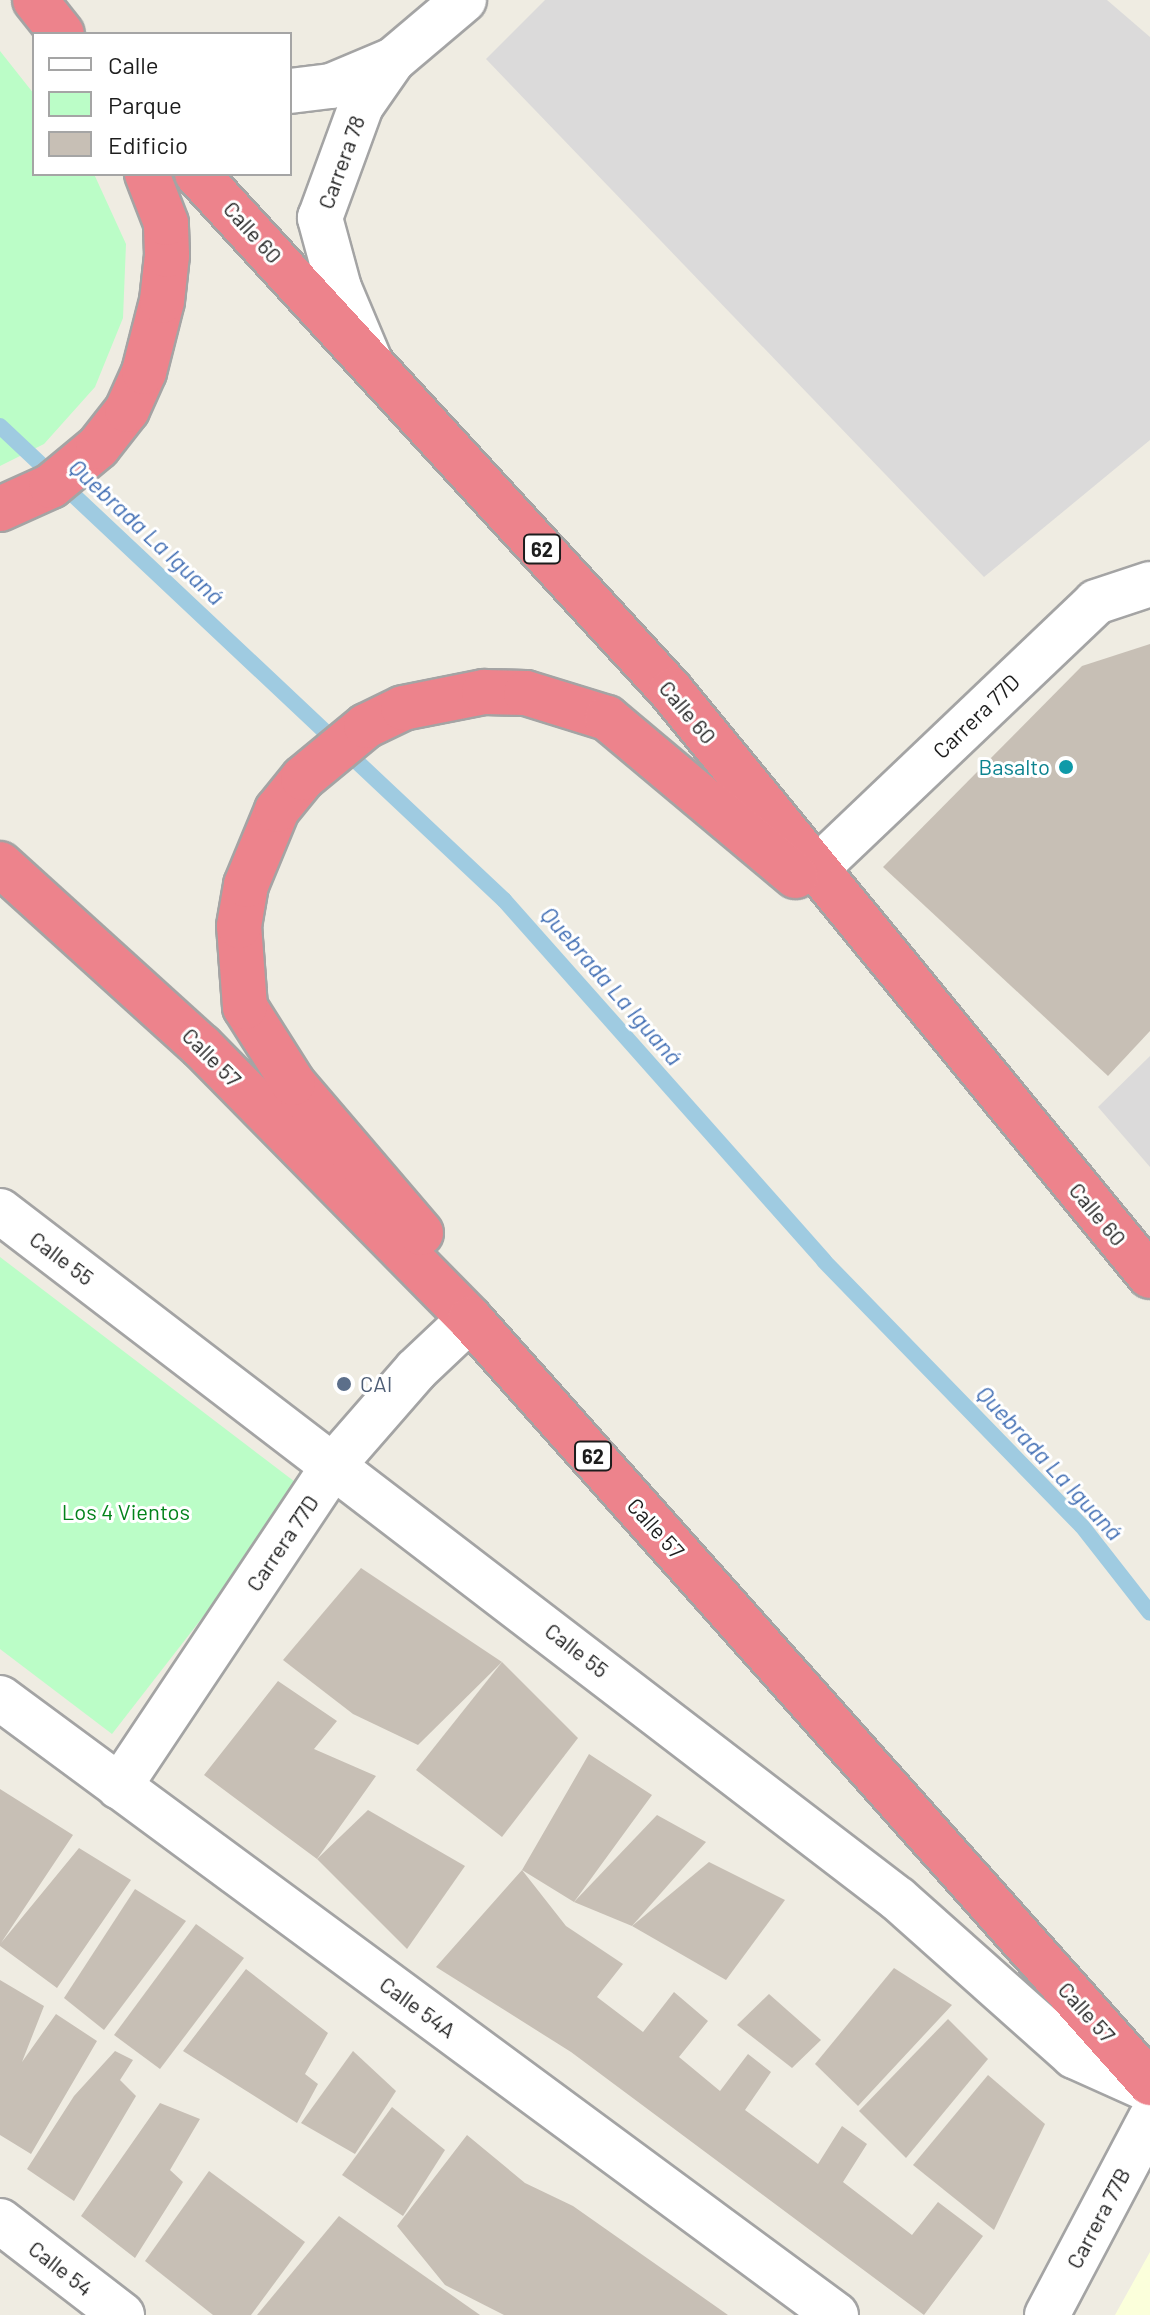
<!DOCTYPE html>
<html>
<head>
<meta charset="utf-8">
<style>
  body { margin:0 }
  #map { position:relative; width:1150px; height:2315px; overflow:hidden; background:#efece2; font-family:Barlow,sans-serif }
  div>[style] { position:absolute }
  .residential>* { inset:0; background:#dbdada }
  .education>* { inset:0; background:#fbffdb }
  .park>* { inset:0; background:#bbfdc7 }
  .stream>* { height:16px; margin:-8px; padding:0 8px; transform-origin:8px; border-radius:8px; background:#9fcbe1 }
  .building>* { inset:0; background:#c7bfb5 }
  .roads { filter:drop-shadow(2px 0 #a4a4a4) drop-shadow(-2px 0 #a4a4a4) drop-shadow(0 2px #a4a4a4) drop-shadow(0 -2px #a4a4a4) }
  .minor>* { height:44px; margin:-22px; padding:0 22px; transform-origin:22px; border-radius:22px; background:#fff }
  .highway>* { height:44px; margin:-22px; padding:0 22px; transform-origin:22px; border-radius:22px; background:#ed838c }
  .dots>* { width:22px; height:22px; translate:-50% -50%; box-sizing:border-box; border:4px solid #fff; border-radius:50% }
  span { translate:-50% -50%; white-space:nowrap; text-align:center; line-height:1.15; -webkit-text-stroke:6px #fff; paint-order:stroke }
  .shield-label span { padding:2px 6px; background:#fff; border:2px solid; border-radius:6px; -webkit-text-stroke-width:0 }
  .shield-label { font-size:20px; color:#1d1d1d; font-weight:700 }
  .street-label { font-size:22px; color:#1d1d1d }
  .culture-label { font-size:22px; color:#0d838f }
  .right { translate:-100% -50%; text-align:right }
  .service-label { font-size:22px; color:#4e5e75 }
  .left { translate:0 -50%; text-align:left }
  .park-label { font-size:22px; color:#03831b }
  .water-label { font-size:24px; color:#426fb4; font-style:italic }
  .legend { position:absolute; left:32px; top:32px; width:260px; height:144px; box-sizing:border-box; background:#fff; border:2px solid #a5a5a5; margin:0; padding:10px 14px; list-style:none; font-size:24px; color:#1d1d1d }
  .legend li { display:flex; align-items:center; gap:16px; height:40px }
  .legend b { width:40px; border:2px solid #a5a5a5 }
</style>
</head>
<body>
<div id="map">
  <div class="residential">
    <div style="clip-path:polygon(545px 0,1107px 0,1150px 37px,1150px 440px,984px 577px,486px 59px)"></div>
    <div style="clip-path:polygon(1150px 1056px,1150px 1167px,1098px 1107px)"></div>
  </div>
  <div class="education">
    <div style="clip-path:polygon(1150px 2252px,1150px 2315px,1115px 2315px)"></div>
  </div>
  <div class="park">
    <div style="clip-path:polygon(0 51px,34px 94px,34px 174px,94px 174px,126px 244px,123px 318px,95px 387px,44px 444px,0 466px)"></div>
    <div style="clip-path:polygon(0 1257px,303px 1488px,112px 1734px,0 1649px)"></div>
  </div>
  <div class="stream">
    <div style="left:0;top:426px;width:692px;rotate:43.24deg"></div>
    <div style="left:504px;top:900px;width:482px;rotate:48.4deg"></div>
    <div style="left:824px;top:1261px;width:370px;rotate:45.8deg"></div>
    <div style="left:1082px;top:1526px;width:110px;rotate:52deg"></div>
  </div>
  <div class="building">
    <div style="clip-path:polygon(1150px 644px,1150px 1031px,1108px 1076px,883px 867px,1082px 666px)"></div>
    <div style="clip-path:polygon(361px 1568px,502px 1662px,418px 1745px,353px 1714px,283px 1660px)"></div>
    <div style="clip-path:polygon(502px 1662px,578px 1738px,502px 1837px,416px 1770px)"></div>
    <div style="clip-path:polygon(278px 1681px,337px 1721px,314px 1749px,376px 1776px,317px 1859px,204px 1775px)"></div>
    <div style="clip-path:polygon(589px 1754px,652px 1795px,574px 1902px,522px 1870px,566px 1926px,623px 1964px,597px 1997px,643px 2032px,674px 1992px,708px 2021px,679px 2057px,720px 2091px,748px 2054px,771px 2072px,745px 2110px,818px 2164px,842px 2126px,867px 2144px,843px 2182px,912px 2235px,938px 2202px,983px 2236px,924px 2315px,571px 2052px,436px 1967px,522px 1870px)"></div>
    <div style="clip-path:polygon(0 1789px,73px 1835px,1px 1943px,79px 1848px,131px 1880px,57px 1988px,0 1946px)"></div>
    <div style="clip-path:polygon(368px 1810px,465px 1866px,407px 1949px,317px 1859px)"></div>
    <div style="clip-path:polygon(657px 1815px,706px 1842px,632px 1926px,574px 1902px)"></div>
    <div style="clip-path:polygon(709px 1862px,785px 1900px,726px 1980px,632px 1926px)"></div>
    <div style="clip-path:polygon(135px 1889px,186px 1921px,104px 2030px,64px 1998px)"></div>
    <div style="clip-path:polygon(196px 1924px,244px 1958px,160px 2069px,114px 2035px)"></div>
    <div style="clip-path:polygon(894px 1968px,952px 2005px,858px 2106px,815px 2064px)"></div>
    <div style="clip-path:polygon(246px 1969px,328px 2033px,305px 2074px,318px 2084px,297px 2123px,183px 2051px)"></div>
    <div style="clip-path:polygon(0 1980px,44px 2006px,22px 2062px,56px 2014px,97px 2041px,31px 2154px,0 2135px)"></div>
    <div style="clip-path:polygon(769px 1994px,821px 2040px,792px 2068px,737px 2025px)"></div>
    <div style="clip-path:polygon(948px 2019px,988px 2059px,906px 2158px,859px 2111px)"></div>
    <div style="clip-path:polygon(115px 2051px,133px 2060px,120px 2080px,136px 2096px,74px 2201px,27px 2169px,74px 2096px)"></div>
    <div style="clip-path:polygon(353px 2051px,396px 2091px,355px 2154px,301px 2123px)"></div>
    <div style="clip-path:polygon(988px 2075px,1045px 2124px,994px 2230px,913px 2165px)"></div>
    <div style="clip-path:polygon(160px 2103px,200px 2119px,170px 2170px,183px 2182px,135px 2258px,81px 2216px)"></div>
    <div style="clip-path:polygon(392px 2107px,445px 2150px,403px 2216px,342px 2175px)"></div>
    <div style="clip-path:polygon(467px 2135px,525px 2183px,573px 2206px,728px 2315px,504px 2315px,445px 2285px,397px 2226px)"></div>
    <div style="clip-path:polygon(209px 2171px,305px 2242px,251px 2315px,213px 2315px,145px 2261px)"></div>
    <div style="clip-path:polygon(339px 2216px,480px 2315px,257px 2315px)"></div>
  </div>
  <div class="roads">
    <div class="minor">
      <div style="left:290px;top:91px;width:41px;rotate:-7deg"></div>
      <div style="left:331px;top:86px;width:67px;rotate:-22.8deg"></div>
      <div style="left:369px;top:359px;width:77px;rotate:-112.9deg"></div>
      <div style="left:339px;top:288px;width:73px;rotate:-105.2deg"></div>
      <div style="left:320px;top:218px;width:119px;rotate:-69.9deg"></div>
      <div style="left:361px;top:106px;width:56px;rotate:-55.2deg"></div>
      <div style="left:393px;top:60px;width:93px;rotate:-40.2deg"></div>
      <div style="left:815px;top:870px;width:388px;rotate:-43.6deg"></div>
      <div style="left:1096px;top:602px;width:57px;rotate:-18.4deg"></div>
      <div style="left:0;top:1211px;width:1131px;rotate:37.46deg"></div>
      <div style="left:898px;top:1899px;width:236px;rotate:41.7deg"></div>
      <div style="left:1074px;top:2056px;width:83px;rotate:24.1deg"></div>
      <div style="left:0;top:1698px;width:1039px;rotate:36.43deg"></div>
      <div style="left:119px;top:1787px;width:389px;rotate:-56.3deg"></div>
      <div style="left:335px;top:1463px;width:123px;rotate:-48.9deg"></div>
      <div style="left:416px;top:1370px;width:74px;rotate:-43.4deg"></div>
      <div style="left:0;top:2221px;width:154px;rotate:37.6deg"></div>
      <div style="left:1047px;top:2315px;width:221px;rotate:-62.2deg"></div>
    </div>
    <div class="highway">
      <div style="left:35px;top:0;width:43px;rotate:51.5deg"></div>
      <div style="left:197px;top:174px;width:701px;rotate:47.48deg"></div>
      <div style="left:671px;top:691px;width:756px;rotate:50.69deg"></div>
      <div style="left:0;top:509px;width:56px;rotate:-24.3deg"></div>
      <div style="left:51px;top:486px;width:61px;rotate:-39.7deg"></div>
      <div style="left:98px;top:447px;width:47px;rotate:-51.9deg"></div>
      <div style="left:127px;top:410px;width:42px;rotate:-65.9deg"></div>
      <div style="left:144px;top:372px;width:73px;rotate:-75.8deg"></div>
      <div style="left:162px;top:301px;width:46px;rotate:-83.8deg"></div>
      <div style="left:167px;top:255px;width:32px;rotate:-92deg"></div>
      <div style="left:166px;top:223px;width:53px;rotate:-111.2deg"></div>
      <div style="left:0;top:864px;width:271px;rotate:42.2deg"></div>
      <div style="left:201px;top:1046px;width:383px;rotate:45.4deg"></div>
      <div style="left:470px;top:1319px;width:1023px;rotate:48.33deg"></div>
      <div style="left:421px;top:1233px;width:197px;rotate:-130.5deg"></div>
      <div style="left:293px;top:1083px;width:90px;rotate:-122.3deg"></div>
      <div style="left:245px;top:1007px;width:81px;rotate:-94.2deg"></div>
      <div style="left:239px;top:926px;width:42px;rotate:-80.3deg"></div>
      <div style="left:246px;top:885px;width:81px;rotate:-67.5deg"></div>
      <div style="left:277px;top:810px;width:41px;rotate:-50.9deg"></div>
      <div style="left:303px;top:778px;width:82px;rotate:-39.5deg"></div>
      <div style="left:366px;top:726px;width:41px;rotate:-25.9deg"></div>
      <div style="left:403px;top:708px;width:83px;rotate:-11.2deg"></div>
      <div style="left:484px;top:692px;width:42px;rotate:1.4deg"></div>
      <div style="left:526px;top:693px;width:85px;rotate:17.2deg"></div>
      <div style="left:607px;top:718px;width:246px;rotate:40deg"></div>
    </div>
  </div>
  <div class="dots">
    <div style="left:1066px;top:767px;background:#0f9aa8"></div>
    <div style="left:344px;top:1384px;background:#5c6f8a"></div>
  </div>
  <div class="shield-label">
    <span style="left:542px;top:549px">62</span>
    <span style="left:593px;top:1456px">62</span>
  </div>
  <div class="street-label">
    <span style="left:341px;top:162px;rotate:-70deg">Carrera 78</span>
    <span style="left:253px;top:232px;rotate:48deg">Calle 60</span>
    <span style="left:688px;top:712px;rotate:50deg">Calle 60</span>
    <span style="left:976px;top:716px;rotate:-44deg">Carrera 77D</span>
    <span style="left:212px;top:1057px;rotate:45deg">Calle 57</span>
    <span style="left:1098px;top:1214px;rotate:50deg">Calle 60</span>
    <span style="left:62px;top:1258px;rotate:37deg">Calle 55</span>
    <span style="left:656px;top:1528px;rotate:48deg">Calle 57</span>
    <span style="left:282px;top:1543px;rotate:-56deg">Carrera 77D</span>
    <span style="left:577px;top:1650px;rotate:38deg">Calle 55</span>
    <span style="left:418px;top:2007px;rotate:36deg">Calle 54A</span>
    <span style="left:1087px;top:2012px;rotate:48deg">Calle 57</span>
    <span style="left:1098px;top:2218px;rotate:-62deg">Carrera 77B</span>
    <span style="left:61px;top:2268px;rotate:38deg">Calle 54</span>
  </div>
  <div class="culture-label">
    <span class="right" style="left:1050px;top:767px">Basalto</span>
  </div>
  <div class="service-label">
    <span class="left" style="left:360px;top:1384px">CAI</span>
  </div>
  <div class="park-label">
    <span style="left:126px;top:1512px">Los 4 Vientos</span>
  </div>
  <div class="water-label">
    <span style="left:147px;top:531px;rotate:43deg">Quebrada La Iguaná</span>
    <span style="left:612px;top:985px;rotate:49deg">Quebrada La Iguaná</span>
    <span style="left:1050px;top:1462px;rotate:47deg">Quebrada La Iguaná</span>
  </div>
  <ul class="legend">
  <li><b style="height:10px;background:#fff"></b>Calle</li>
  <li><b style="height:22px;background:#bbfdc7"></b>Parque</li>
  <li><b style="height:22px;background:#c7bfb5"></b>Edificio</li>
  </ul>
</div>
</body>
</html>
